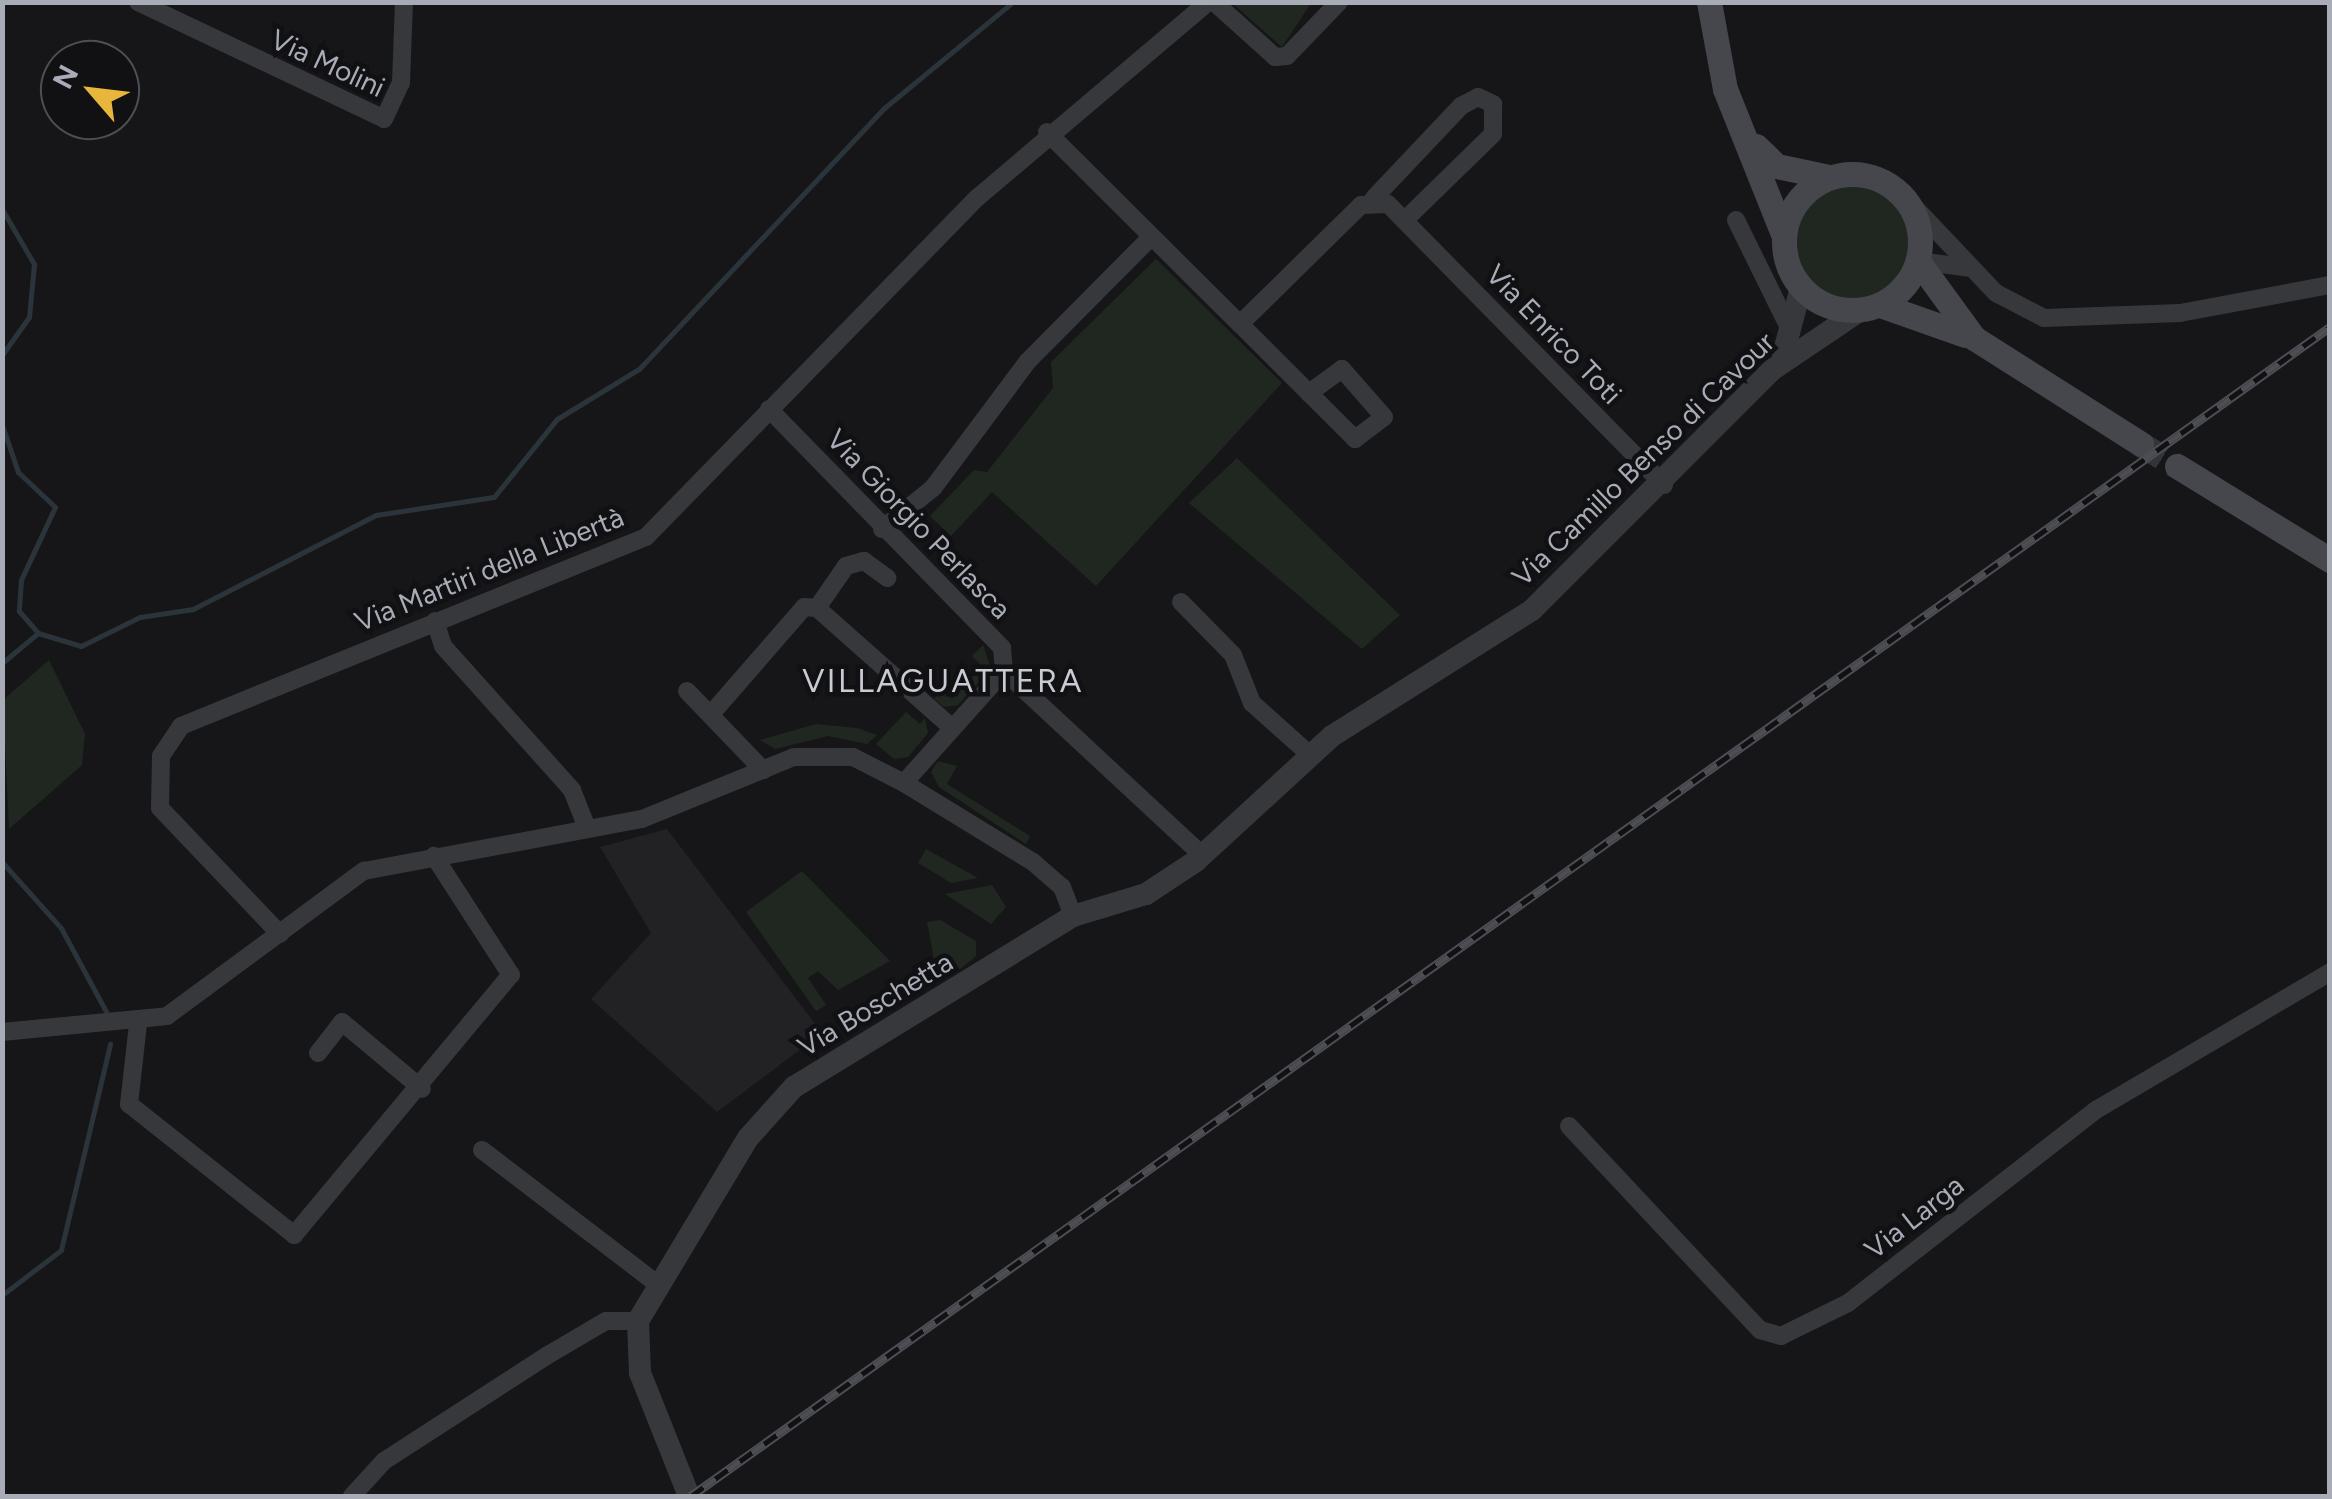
<!DOCTYPE html>
<html>
<head>
<meta charset="utf-8">
<style>
  body { margin:0 }
  #map { position:relative; width:2332px; height:1499px; overflow:hidden; background:#161618; font-family:Figtree,sans-serif }
  div>[style] { position:absolute }
  .built>* { inset:0; background:#222225 }
  .green>* { inset:0; background:#202721 }
  .round { border-radius:50% }
  .stream>* { height:5px; margin:-2.5px; padding:0 2.5px; transform-origin:2.5px; border-radius:2.5px; background:#2c343b }
  .secondary-tunnel>* { height:25px; margin-top:-12.5px; transform-origin:0; background:repeating-linear-gradient(90deg,#333438 0 25px,transparent 0 37px) }
  .minor>* { height:18px; margin:-9px; padding:0 9px; transform-origin:9px; border-radius:9px; background:#37383c }
  .tertiary>* { height:22px; margin:-11px; padding:0 11px; transform-origin:11px; border-radius:11px; background:#37383c }
  .secondary>* { height:25px; margin:-12.5px; padding:0 12.5px; transform-origin:12.5px; border-radius:12.5px; background:#45474c }
  .secondary>.ring { margin:-12.5px; padding:0; box-sizing:content-box; background:none; border:25px solid #45474c; border-radius:50% }
  .rail>* { height:9px; margin-top:-4.5px; transform-origin:0; background:repeating-linear-gradient(90deg,#111113 0 15px,#4c4e53 0 30px); box-sizing:border-box; border-block:2px solid #4c4e53 }
  span { translate:-50% -50%; white-space:nowrap; text-align:center; line-height:1.15; -webkit-text-stroke:9px #111113; paint-order:stroke }
  .street-label { font-size:28px; color:#a8acb7 }
  .quarter-label { font-size:32px; color:#c9cbd3; letter-spacing:2.5px }
  .frame { position:absolute; inset:0; border:5px solid #a8acb7; pointer-events:none }
  .north { position:absolute; left:40px; top:40px; width:100px; height:100px; box-sizing:border-box; background:#111113; border:2px solid #4d4f55; border-radius:50%; rotate:298deg; font-size:28px; font-weight:700; line-height:40px; text-align:center; color:#a8acb7 }
  .north::after { content:''; display:block; margin:auto; width:35px; height:45px; background:#e9b63c; clip-path:polygon(50% 0,100% 100%,50% 72%,0 100%) }
</style>
</head>
<body>
<div id="map">
  <div class="built">
    <div style="clip-path:polygon(667px 829px,822px 1033px,717px 1112px,591px 999px,651px 933px,600px 847px)"></div>
  </div>
  <div class="green">
    <div style="clip-path:polygon(1311px 3px,1282px 47px,1233px 4px,1233px 2px)"></div>
    <div class="round" style="left:1795px;top:185px;width:116px;height:116px"></div>
    <div style="clip-path:polygon(1156px 259px,1282px 383px,1096px 586px,992px 492px,951px 536px,930px 516px,974px 470px,987px 472px,1053px 388px,1051px 362px)"></div>
    <div style="clip-path:polygon(1237px 458px,1400px 615px,1362px 649px,1189px 503px)"></div>
    <div style="clip-path:polygon(983px 645px,991px 669px,958px 705px,944px 707px,934px 699px,941px 690px,952px 699px,982px 666px,972px 656px)"></div>
    <div style="clip-path:polygon(49px 660px,85px 734px,82px 765px,9px 829px,3px 700px)"></div>
    <div style="clip-path:polygon(906px 712px,920px 724px,925px 718px,928px 733px,908px 757px,894px 759px,876px 744px)"></div>
    <div style="clip-path:polygon(816px 724px,857px 728px,877px 735px,867px 744px,828px 736px,775px 749px,760px 740px)"></div>
    <div style="clip-path:polygon(938px 761px,957px 766px,947px 784px,1030px 836px,1026px 844px,939px 787px,931px 772px)"></div>
    <div style="clip-path:polygon(926px 849px,978px 878px,951px 883px,918px 863px)"></div>
    <div style="clip-path:polygon(802px 871px,890px 961px,838px 990px,818px 971px,808px 978px,826px 1005px,816px 1011px,746px 912px)"></div>
    <div style="clip-path:polygon(992px 885px,1006px 907px,991px 924px,945px 894px)"></div>
    <div style="clip-path:polygon(940px 920px,976px 941px,976px 956px,960px 969px,934px 959px,927px 922px)"></div>
  </div>
  <div class="stream">
    <div style="left:2px;top:209px;width:64px;rotate:59.8deg"></div>
    <div style="left:34px;top:264px;width:53px;rotate:95.4deg"></div>
    <div style="left:29px;top:317px;width:47px;rotate:125.4deg"></div>
    <div style="left:2px;top:425px;width:50px;rotate:71.2deg"></div>
    <div style="left:18px;top:472px;width:51px;rotate:43.4deg"></div>
    <div style="left:55px;top:507px;width:81px;rotate:115deg"></div>
    <div style="left:21px;top:580px;width:31px;rotate:94deg"></div>
    <div style="left:19px;top:611px;width:29px;rotate:49deg"></div>
    <div style="left:2px;top:663px;width:47px;rotate:-39.8deg"></div>
    <div style="left:38px;top:633px;width:45px;rotate:16.8deg"></div>
    <div style="left:81px;top:646px;width:66px;rotate:-26.2deg"></div>
    <div style="left:140px;top:617px;width:54px;rotate:-8.6deg"></div>
    <div style="left:193px;top:609px;width:206px;rotate:-27.2deg"></div>
    <div style="left:376px;top:515px;width:119px;rotate:-8.7deg"></div>
    <div style="left:494px;top:497px;width:100px;rotate:-51.1deg"></div>
    <div style="left:557px;top:419px;width:96px;rotate:-31.4deg"></div>
    <div style="left:639px;top:369px;width:357px;rotate:-46.8deg"></div>
    <div style="left:883px;top:109px;width:168px;rotate:-39.5deg"></div>
    <div style="left:2px;top:862px;width:89px;rotate:48.2deg"></div>
    <div style="left:61px;top:928px;width:101px;rotate:61.7deg"></div>
    <div style="left:2px;top:1295px;width:74px;rotate:-37.3deg"></div>
    <div style="left:61px;top:1250px;width:212px;rotate:-76.6deg"></div>
  </div>
  <div class="secondary-tunnel">
    <div style="left:2141px;top:444px;width:42px;rotate:31.4deg"></div>
  </div>
  <div class="minor">
    <div style="left:138px;top:2px;width:272px;rotate:25.4deg"></div>
    <div style="left:384px;top:119px;width:40px;rotate:-65deg"></div>
    <div style="left:401px;top:83px;width:81px;rotate:-87.9deg"></div>
    <div style="left:1214px;top:2px;width:82px;rotate:42deg"></div>
    <div style="left:1275px;top:57px;width:12px;rotate:-5deg"></div>
    <div style="left:1287px;top:56px;width:75px;rotate:-46.1deg"></div>
    <div style="left:1047px;top:132px;width:272px;rotate:44.9deg"></div>
    <div style="left:1240px;top:324px;width:170px;rotate:-44.5deg"></div>
    <div style="left:1361px;top:205px;width:27px;rotate:-2deg"></div>
    <div style="left:1388px;top:204px;width:394px;rotate:45.5deg"></div>
    <div style="left:1901px;top:193px;width:138px;rotate:46.5deg"></div>
    <div style="left:1996px;top:293px;width:54px;rotate:27.5deg"></div>
    <div style="left:2044px;top:318px;width:136px;rotate:-2.1deg"></div>
    <div style="left:2180px;top:313px;width:153px;rotate:-10.6deg"></div>
    <div style="left:1374px;top:198px;width:127px;rotate:-46.6deg"></div>
    <div style="left:1461px;top:106px;width:19px;rotate:-28deg"></div>
    <div style="left:1478px;top:97px;width:17px;rotate:25deg"></div>
    <div style="left:1493px;top:104px;width:30px;rotate:90deg"></div>
    <div style="left:1493px;top:134px;width:123px;rotate:135.7deg"></div>
    <div style="left:1736px;top:220px;width:125px;rotate:63.8deg"></div>
    <div style="left:1918px;top:261px;width:54px;rotate:7.4deg"></div>
    <div style="left:1240px;top:324px;width:163px;rotate:45deg"></div>
    <div style="left:1355px;top:439px;width:36px;rotate:-37deg"></div>
    <div style="left:1384px;top:417px;width:64px;rotate:-131.2deg"></div>
    <div style="left:1342px;top:369px;width:41px;rotate:144deg"></div>
    <div style="left:769px;top:409px;width:334px;rotate:45.7deg"></div>
    <div style="left:1002px;top:648px;width:23px;rotate:85deg"></div>
    <div style="left:1004px;top:671px;width:150px;rotate:131.8deg"></div>
    <div style="left:882px;top:529px;width:65px;rotate:-38.8deg"></div>
    <div style="left:933px;top:488px;width:159px;rotate:-53.2deg"></div>
    <div style="left:1028px;top:361px;width:175px;rotate:-45.2deg"></div>
    <div style="left:1181px;top:602px;width:74px;rotate:45.5deg"></div>
    <div style="left:1233px;top:655px;width:52px;rotate:68.4deg"></div>
    <div style="left:1252px;top:703px;width:76px;rotate:41.8deg"></div>
    <div style="left:817px;top:608px;width:51px;rotate:-55.4deg"></div>
    <div style="left:846px;top:566px;width:19px;rotate:-16deg"></div>
    <div style="left:864px;top:561px;width:29px;rotate:36deg"></div>
    <div style="left:435px;top:621px;width:26px;rotate:72deg"></div>
    <div style="left:443px;top:646px;width:193px;rotate:48.1deg"></div>
    <div style="left:572px;top:790px;width:41px;rotate:68.5deg"></div>
    <div style="left:1004px;top:671px;width:272px;rotate:42.9deg"></div>
    <div style="left:687px;top:691px;width:110px;rotate:46.1deg"></div>
    <div style="left:712px;top:713px;width:140px;rotate:-49deg"></div>
    <div style="left:804px;top:607px;width:13px;rotate:4deg"></div>
    <div style="left:817px;top:608px;width:179px;rotate:41.6deg"></div>
    <div style="left:280px;top:934px;width:174px;rotate:-133.6deg"></div>
    <div style="left:160px;top:808px;width:52px;rotate:-88.9deg"></div>
    <div style="left:161px;top:756px;width:36px;rotate:-56deg"></div>
    <div style="left:181px;top:726px;width:502px;rotate:-22.12deg"></div>
    <div style="left:646px;top:537px;width:474px;rotate:-45.7deg"></div>
    <div style="left:977px;top:198px;width:303px;rotate:-40.3deg"></div>
    <div style="left:138px;top:1024px;width:81px;rotate:96.4deg"></div>
    <div style="left:129px;top:1104px;width:211px;rotate:38.4deg"></div>
    <div style="left:294px;top:1235px;width:339px;rotate:-50.2deg"></div>
    <div style="left:511px;top:975px;width:142px;rotate:-122.9deg"></div>
    <div style="left:2px;top:1032px;width:166px;rotate:-5.5deg"></div>
    <div style="left:167px;top:1016px;width:245px;rotate:-36.4deg"></div>
    <div style="left:364px;top:871px;width:283px;rotate:-10.6deg"></div>
    <div style="left:642px;top:819px;width:164px;rotate:-22.2deg"></div>
    <div style="left:794px;top:757px;width:59px"></div>
    <div style="left:853px;top:757px;width:57px;rotate:27deg"></div>
    <div style="left:904px;top:783px;width:151px;rotate:31.5deg"></div>
    <div style="left:1033px;top:862px;width:38px;rotate:41deg"></div>
    <div style="left:1062px;top:887px;width:31px;rotate:69deg"></div>
    <div style="left:318px;top:1053px;width:39px;rotate:-52deg"></div>
    <div style="left:342px;top:1022px;width:104px;rotate:39.9deg"></div>
    <div style="left:1569px;top:1126px;width:279px;rotate:46.9deg"></div>
    <div style="left:1760px;top:1330px;width:22px;rotate:16deg"></div>
    <div style="left:1781px;top:1336px;width:75px;rotate:-26.2deg"></div>
    <div style="left:1848px;top:1303px;width:314px;rotate:-37.9deg"></div>
    <div style="left:2096px;top:1110px;width:272px;rotate:-30.5deg"></div>
    <div style="left:482px;top:1150px;width:219px;rotate:37.4deg"></div>
    <div style="left:352px;top:1496px;width:47px;rotate:-47.6deg"></div>
    <div style="left:384px;top:1461px;width:195px;rotate:-32.9deg"></div>
    <div style="left:548px;top:1355px;width:67px;rotate:-30.4deg"></div>
    <div style="left:606px;top:1321px;width:32px"></div>
  </div>
  <div class="tertiary">
    <div style="left:1783px;top:355px;width:69px;rotate:-75deg"></div>
    <div style="left:689px;top:1496px;width:132px;rotate:-111.7deg"></div>
    <div style="left:640px;top:1373px;width:52px;rotate:-92.2deg"></div>
    <div style="left:638px;top:1321px;width:214px;rotate:-59deg"></div>
    <div style="left:748px;top:1138px;width:69px;rotate:-48deg"></div>
    <div style="left:794px;top:1087px;width:327px;rotate:-31.5deg"></div>
    <div style="left:1073px;top:916px;width:76px;rotate:-16.8deg"></div>
    <div style="left:1146px;top:894px;width:60px;rotate:-33.4deg"></div>
    <div style="left:1196px;top:861px;width:185px;rotate:-42.6deg"></div>
    <div style="left:1332px;top:736px;width:236px;rotate:-32.2deg"></div>
    <div style="left:1532px;top:610px;width:339px;rotate:-45deg"></div>
    <div style="left:1772px;top:370px;width:105px;rotate:-34.1deg"></div>
  </div>
  <div class="secondary">
    <div style="left:1709px;top:2px;width:88px;rotate:79.6deg"></div>
    <div style="left:1725px;top:89px;width:156px;rotate:68.2deg"></div>
    <div style="left:1756px;top:146px;width:29px;rotate:44deg"></div>
    <div style="left:1777px;top:166px;width:53px;rotate:11.9deg"></div>
    <div class="ring" style="left:1784px;top:174px;width:111px;height:111px"></div>
    <div style="left:1918px;top:261px;width:95px;rotate:54deg"></div>
    <div style="left:1974px;top:338px;width:198px;rotate:32.4deg"></div>
    <div style="left:1880px;top:305px;width:90px;rotate:19.4deg"></div>
    <div style="left:2177px;top:466px;width:180px;rotate:31.6deg"></div>
  </div>
  <div class="rail">
    <div style="left:691px;top:1496px;width:2013px;rotate:-35.5deg"></div>
  </div>
  <div class="street-label">
    <span style="left:328px;top:63px;rotate:25deg">Via Molini</span>
    <span style="left:1554px;top:334px;rotate:46deg">Via Enrico Toti</span>
    <span style="left:1643px;top:459px;rotate:-44deg">Via Camillo Benso di Cavour</span>
    <span style="left:919px;top:524px;rotate:46deg">Via Giorgio Perlasca</span>
    <span style="left:489px;top:569px;rotate:-22deg">Via Martiri della Libertà</span>
    <span style="left:875px;top:1004px;rotate:-31deg">Via Boschetta</span>
    <span style="left:1914px;top:1217px;rotate:-38deg">Via Larga</span>
  </div>
  <div class="quarter-label">
    <span style="left:943px;top:681px">VILLAGUATTERA</span>
  </div>
  <div class="frame"></div>
  <div class="north">N</div>
</div>
</body>
</html>
